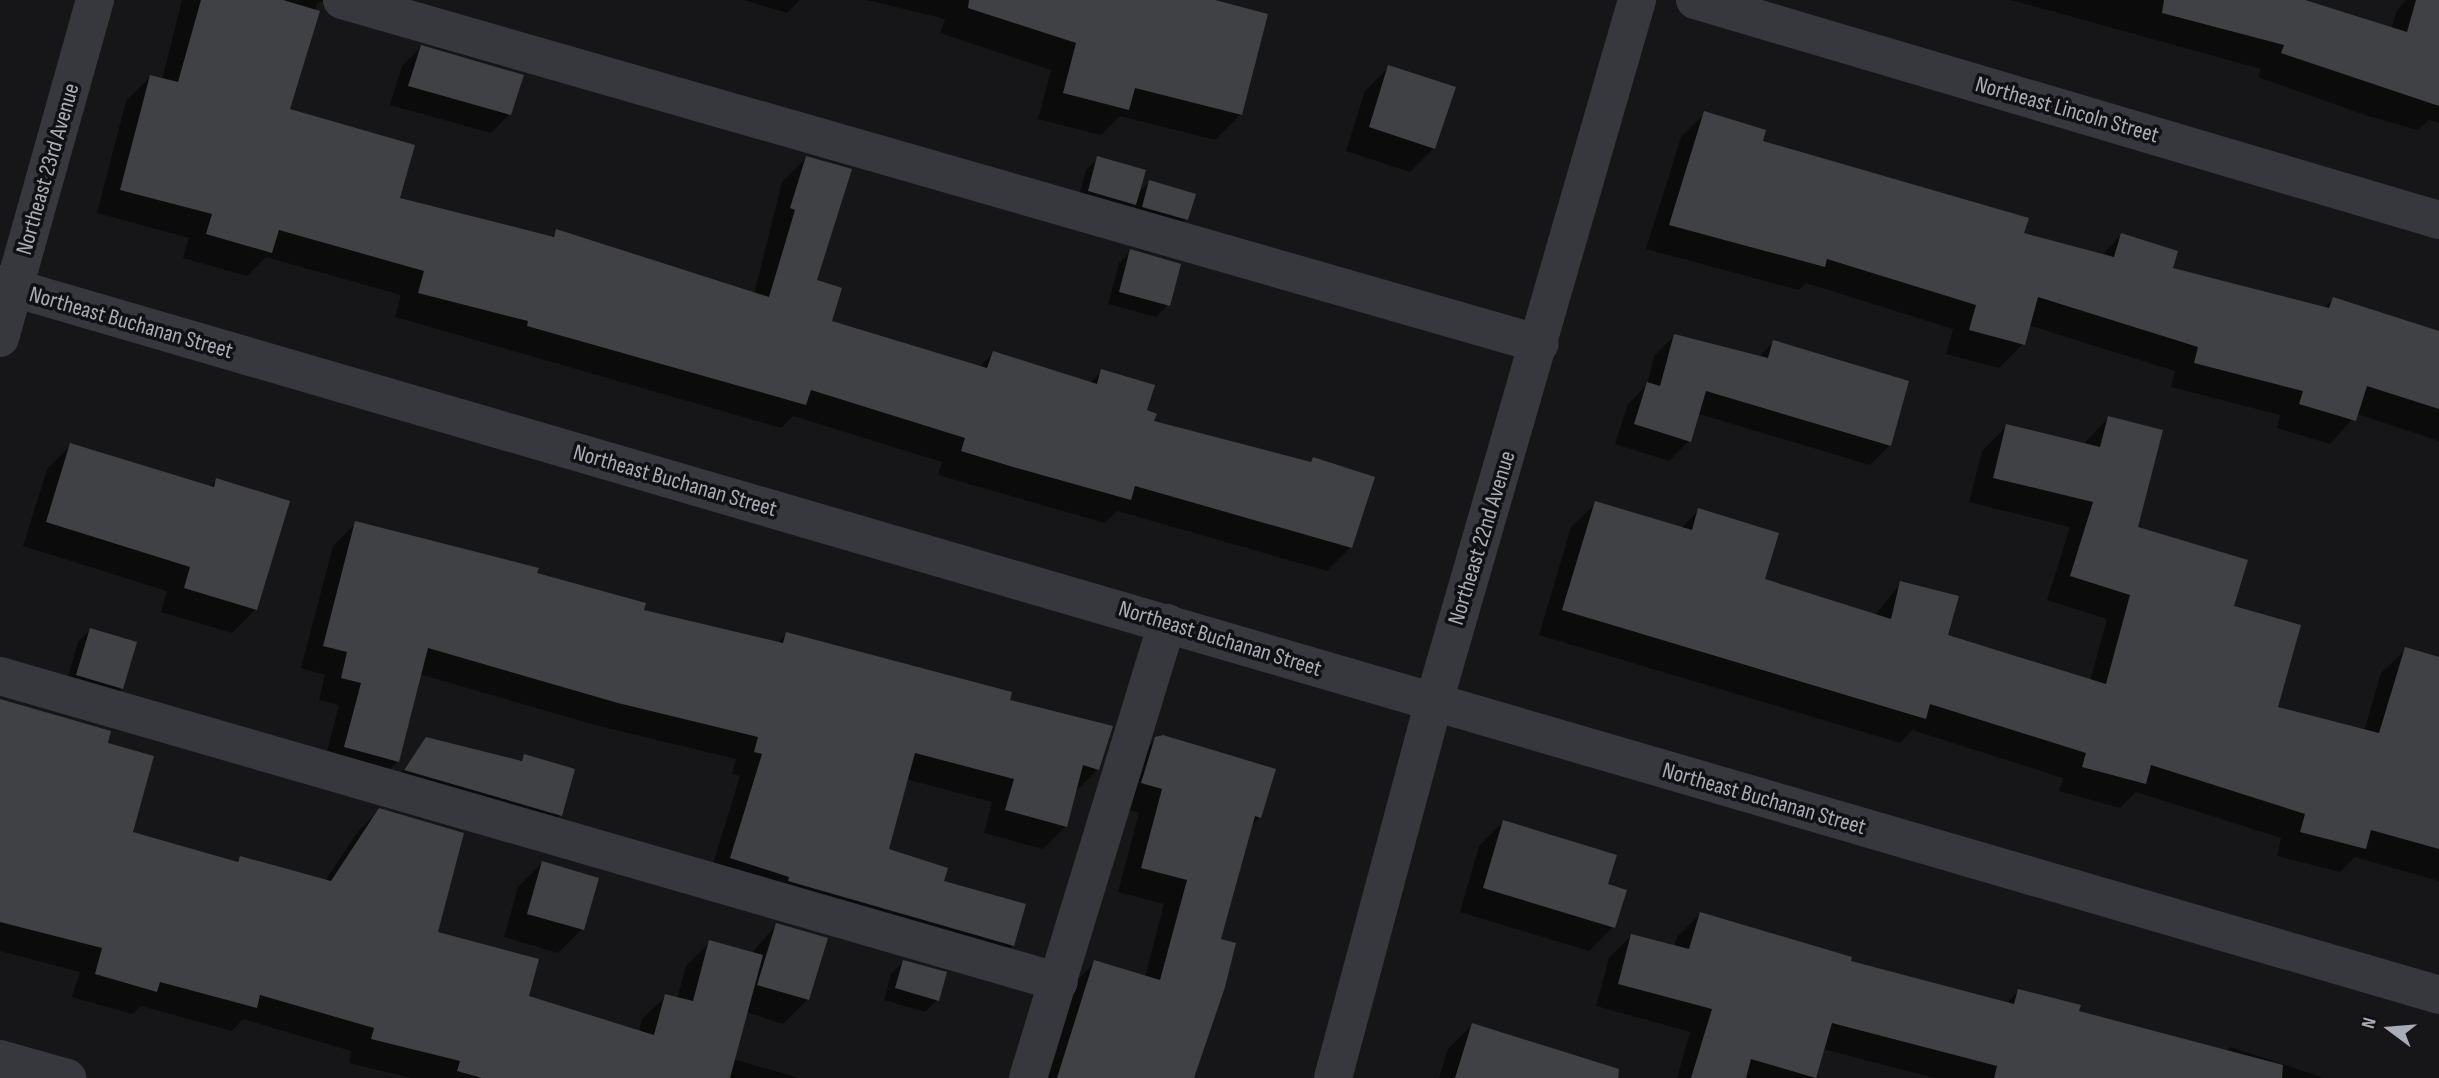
<!DOCTYPE html>
<html>
<head>
<meta charset="utf-8">
<style>
  body { margin:0 }
  #map { position:relative; width:2439px; height:1078px; overflow:hidden; background:#161618; font-family:"Sofia Sans Condensed",sans-serif }
  div>[style] { position:absolute }
  .shadow>* { inset:0; background:#0007 }
  .building>* { inset:0; background:#404145 }
  .minor>* { height:38px; margin:-19px; padding:0 19px; transform-origin:19px; border-radius:19px; background:#37383d }
  span { translate:-50% -50%; white-space:nowrap; text-align:center; line-height:1.15; -webkit-text-stroke:7px #111113; paint-order:stroke }
  .street-label { font-size:23px; color:#a8adb8 }
  .north { position:absolute; left:2355px; top:994px; width:70px; height:70px; -webkit-text-stroke:5px #111113; paint-order:stroke; rotate:286deg; font-size:19px; font-weight:700; line-height:28px; text-align:center; color:#a8adb8 }
  .north::after { content:''; display:block; margin:auto; width:24px; height:32px; background:#a8adb8; clip-path:polygon(50% 0,100% 100%,50% 72%,0 100%) }
</style>
</head>
<body>
<div id="map">
  <div class="shadow">
    <div style="clip-path:polygon(182px 0,326px 0,317px 3px,288px 110px,398px 199px,550px 238px,557px 231px,754px 294px,782px 182px,806px 158px,815px 281px,830px 323px,978px 368px,993px 353px,1089px 384px,1102px 371px,1152px 423px,1309px 463px,1313px 459px,1351px 547px,1327px 571px,1117px 511px,1105px 523px,938px 475px,942px 462px,793px 416px,781px 428px,395px 317px,401px 295px,266px 257px,247px 276px,183px 258px,189px 238px,97px 213px,126px 101px,150px 77px,162px 80px)"></div>
    <div style="clip-path:polygon(744px 0,800px 0,787px 13px)"></div>
    <div style="clip-path:polygon(867px 0,1208px 0,1241px 114px,1215px 140px,1120px 116px,1101px 135px,1038px 119px,1051px 70px,940px 33px,945px 19px)"></div>
    <div style="clip-path:polygon(2011px 0,2299px 0,2391px 29px,2397px 10px,2406px 0,2439px 0,2439px 123px,2429px 120px,2418px 130px,2365px 115px,2258px 77px,2261px 69px)"></div>
    <div style="clip-path:polygon(421px 47px,510px 114px,491px 133px,390px 105px,402px 66px)"></div>
    <div style="clip-path:polygon(1389px 67px,1434px 148px,1410px 172px,1346px 151px,1365px 91px)"></div>
    <div style="clip-path:polygon(1705px 113px,1761px 142px,2022px 235px,2101px 256px,2121px 235px,2171px 269px,2323px 309px,2333px 299px,2439px 333px,2439px 441px,2357px 414px,2330px 444px,2277px 428px,2280px 415px,2171px 387px,2175px 371px,2028px 325px,2023px 344px,1999px 368px,1946px 354px,1953px 329px,1806px 283px,1799px 290px,1646px 249px,1681px 137px)"></div>
    <div style="clip-path:polygon(1098px 158px,1137px 194px,1149px 182px,1186px 219px,1174px 231px,1131px 219px,1135px 204px,1122px 216px,1077px 203px,1086px 170px)"></div>
    <div style="clip-path:polygon(1131px 251px,1168px 305px,1156px 317px,1108px 304px,1119px 263px)"></div>
    <div style="clip-path:polygon(1674px 336px,1758px 358px,1773px 342px,1890px 445px,1870px 465px,1699px 414px,1689px 441px,1669px 461px,1615px 444px,1628px 404px,1647px 385px,1654px 356px)"></div>
    <div style="clip-path:polygon(2108px 418px,2136px 528px,2232px 607px,2275px 708px,2364px 731px,2381px 673px,2406px 649px,2439px 659px,2439px 881px,2355px 857px,2340px 872px,2277px 856px,2281px 838px,2136px 792px,2120px 808px,2059px 791px,2063px 778px,1912px 730px,1900px 743px,1539px 635px,1571px 527px,1596px 503px,1681px 528px,1699px 510px,1763px 580px,1875px 615px,1901px 583px,1946px 636px,2090px 681px,2107px 619px,2047px 600px,2070px 527px,1969px 502px,1982px 451px,2007px 426px,2083px 445px)"></div>
    <div style="clip-path:polygon(71px 445px,210px 487px,217px 480px,256px 609px,232px 633px,161px 612px,167px 591px,23px 546px,47px 469px)"></div>
    <div style="clip-path:polygon(356px 523px,535px 574px,642px 611px,777px 643px,787px 634px,1008px 701px,1098px 769px,1075px 792px,1066px 826px,1043px 849px,984px 833px,992px 802px,906px 779px,887px 850px,941px 882px,1013px 945px,990px 968px,708px 880px,740px 776px,732px 774px,736px 759px,595px 725px,419px 674px,398px 761px,375px 784px,322px 770px,339px 705px,319px 700px,325px 675px,301px 668px,333px 546px)"></div>
    <div style="clip-path:polygon(90px 630px,122px 688px,110px 700px,65px 687px,78px 642px)"></div>
    <div style="clip-path:polygon(0 707px,106px 745px,131px 833px,235px 863px,240px 857px,325px 881px,356px 834px,379px 810px,436px 933px,527px 998px,639px 1032px,642px 1019px,666px 996px,677px 999px,686px 966px,710px 942px,751px 954px,776px 925px,825px 939px,807px 1000px,783px 1024px,746px 1012px,733px 1059px,799px 1078px,411px 1078px,349px 1063px,351px 1051px,243px 1019px,232px 1031px,141px 1006px,132px 1014px,72px 997px,80px 972px,0 951px)"></div>
    <div style="clip-path:polygon(426px 739px,519px 762px,524px 756px,560px 815px,548px 827px,394px 782px)"></div>
    <div style="clip-path:polygon(1156px 739px,1260px 817px,1250px 827px,1219px 940px,1192px 1078px,1042px 1078px,1071px 986px,1095px 962px,1145px 977px,1164px 904px,1118px 892px,1139px 813px,1118px 807px,1132px 763px)"></div>
    <div style="clip-path:polygon(1503px 822px,1613px 927px,1589px 951px,1460px 912px,1479px 846px)"></div>
    <div style="clip-path:polygon(542px 863px,597px 879px,582px 929px,558px 953px,504px 937px,518px 887px)"></div>
    <div style="clip-path:polygon(1700px 914px,1848px 962px,2006px 1004px,2018px 991px,2077px 1012px,2226px 1051px,2231px 1047px,2324px 1078px,1934px 1078px,1823px 1049px,1814px 1078px,1677px 1078px,1690px 1032px,1596px 1006px,1609px 958px,1632px 935px,1674px 947px,1677px 937px)"></div>
    <div style="clip-path:polygon(903px 962px,937px 1000px,925px 1012px,884px 1000px,891px 974px)"></div>
    <div style="clip-path:polygon(1472px 1025px,1571px 1078px,1439px 1078px,1448px 1049px)"></div>
  </div>
  <div class="building">
    <div style="clip-path:polygon(201px 0,283px 0,320px 11px,290px 109px,415px 145px,400px 198px,554px 237px,556px 229px,769px 297px,795px 210px,790px 208px,806px 156px,852px 169px,817px 280px,842px 288px,832px 321px,987px 368px,993px 351px,1097px 384px,1101px 369px,1155px 385px,1147px 410px,1157px 414px,1154px 421px,1311px 462px,1313px 457px,1375px 477px,1352px 548px,1135px 486px,1131px 500px,1013px 467px,961px 451px,965px 438px,811px 390px,806px 405px,527px 326px,528px 321px,418px 293px,424px 271px,279px 230px,272px 253px,206px 234px,212px 214px,120px 190px,150px 75px,178px 82px)"></div>
    <div style="clip-path:polygon(969px 0,1215px 0,1268px 14px,1242px 115px,1135px 88px,1129px 110px,1063px 93px,1076px 43px,968px 8px)"></div>
    <div style="clip-path:polygon(2164px 0,2305px 0,2407px 32px,2416px 0,2439px 0,2439px 106px,2281px 53px,2284px 45px,2162px 13px)"></div>
    <div style="clip-path:polygon(421px 45px,524px 75px,511px 115px,408px 86px)"></div>
    <div style="clip-path:polygon(1388px 65px,1456px 87px,1435px 149px,1369px 127px)"></div>
    <div style="clip-path:polygon(1704px 111px,1766px 130px,1763px 141px,2029px 218px,2024px 233px,2114px 257px,2121px 233px,2178px 251px,2173px 268px,2329px 308px,2333px 297px,2439px 331px,2439px 409px,2367px 386px,2356px 421px,2299px 404px,2303px 391px,2194px 363px,2198px 347px,2038px 297px,2025px 345px,1969px 330px,1976px 305px,1827px 259px,1825px 267px,1669px 225px)"></div>
    <div style="clip-path:polygon(1097px 156px,1146px 170px,1136px 205px,1088px 191px)"></div>
    <div style="clip-path:polygon(1149px 180px,1196px 194px,1188px 220px,1142px 207px)"></div>
    <div style="clip-path:polygon(1130px 249px,1181px 264px,1170px 306px,1119px 292px)"></div>
    <div style="clip-path:polygon(1674px 334px,1768px 358px,1773px 340px,1909px 381px,1891px 446px,1706px 391px,1691px 442px,1634px 424px,1647px 382px,1660px 386px)"></div>
    <div style="clip-path:polygon(2108px 416px,2163px 430px,2138px 527px,2248px 560px,2234px 606px,2301px 625px,2278px 707px,2379px 733px,2405px 647px,2439px 657px,2439px 849px,2371px 830px,2366px 849px,2300px 832px,2305px 814px,2151px 765px,2146px 784px,2082px 767px,2086px 753px,1930px 704px,1926px 719px,1562px 610px,1595px 501px,1692px 530px,1698px 508px,1779px 533px,1765px 579px,1891px 619px,1900px 581px,1959px 596px,1948px 635px,2106px 684px,2130px 595px,2070px 576px,2093px 502px,1993px 478px,2006px 424px,2100px 447px)"></div>
    <div style="clip-path:polygon(70px 443px,214px 487px,216px 478px,290px 501px,257px 610px,184px 588px,190px 567px,46px 522px)"></div>
    <div style="clip-path:polygon(355px 521px,539px 568px,537px 573px,646px 603px,644px 610px,783px 643px,786px 632px,1012px 692px,1010px 700px,1113px 726px,1099px 770px,1083px 765px,1067px 827px,1005px 810px,1014px 779px,915px 753px,889px 849px,948px 868px,944px 881px,1026px 904px,1014px 946px,788px 881px,789px 877px,730px 858px,762px 754px,754px 752px,758px 737px,618px 703px,428px 648px,399px 762px,344px 747px,361px 683px,341px 678px,347px 652px,323px 646px)"></div>
    <div style="clip-path:polygon(90px 628px,137px 642px,123px 689px,76px 675px)"></div>
    <div style="clip-path:polygon(0 699px,111px 731px,108px 743px,154px 756px,133px 832px,238px 862px,240px 856px,331px 881px,379px 808px,464px 833px,438px 932px,539px 959px,529px 996px,654px 1035px,665px 994px,693px 1001px,709px 940px,763px 955px,730px 1078px,482px 1078px,457px 1071px,460px 1061px,371px 1039px,374px 1028px,260px 995px,257px 1008px,160px 982px,157px 992px,95px 974px,102px 948px,0 922px)"></div>
    <div style="clip-path:polygon(1163px 735px,1276px 769px,1261px 818px,1255px 816px,1221px 939px,1236px 943px,1225px 987px,1194px 1078px,1057px 1078px,1094px 960px,1160px 980px,1187px 880px,1141px 868px,1162px 789px,1141px 783px,1155px 737px)"></div>
    <div style="clip-path:polygon(426px 737px,522px 761px,524px 754px,575px 769px,562px 816px,404px 770px)"></div>
    <div style="clip-path:polygon(1503px 820px,1617px 855px,1608px 884px,1627px 890px,1615px 928px,1483px 888px)"></div>
    <div style="clip-path:polygon(542px 861px,599px 878px,584px 930px,527px 914px)"></div>
    <div style="clip-path:polygon(1700px 912px,1852px 957px,1851px 961px,2014px 1004px,2018px 989px,2081px 1005px,2079px 1011px,2283px 1065px,2282px 1078px,1994px 1078px,1997px 1066px,1832px 1023px,1816px 1078px,1751px 1059px,1746px 1078px,1691px 1078px,1712px 1009px,1618px 984px,1631px 934px,1689px 949px)"></div>
    <div style="clip-path:polygon(776px 923px,828px 938px,809px 1000px,757px 985px)"></div>
    <div style="clip-path:polygon(903px 960px,947px 972px,939px 1001px,895px 988px)"></div>
    <div style="clip-path:polygon(1472px 1023px,1619px 1069px,1618px 1078px,1455px 1078px)"></div>
  </div>
  <div class="minor">
    <div style="left:342px;top:0;width:1246px;rotate:16.02deg"></div>
    <div style="left:1695px;top:0;width:776px;rotate:16.47deg"></div>
    <div style="left:0;top:284px;width:2541px;rotate:16.25deg"></div>
    <div style="left:0;top:338px;width:351px;rotate:-74.3deg"></div>
    <div style="left:0;top:676px;width:1102px;rotate:16.12deg"></div>
    <div style="left:0;top:1059px;width:70px;rotate:15.8deg"></div>
    <div style="left:1028px;top:1078px;width:476px;rotate:-73deg"></div>
    <div style="left:1333px;top:1078px;width:386px;rotate:-75deg"></div>
    <div style="left:1433px;top:705px;width:734px;rotate:-73.86deg"></div>
  </div>
  <div class="street-label">
    <span style="left:2067px;top:110px;rotate:16deg">Northeast Lincoln Street</span>
    <span style="left:48px;top:169px;rotate:-74deg">Northeast 23rd Avenue</span>
    <span style="left:131px;top:323px;rotate:16deg">Northeast Buchanan Street</span>
    <span style="left:675px;top:481px;rotate:16deg">Northeast Buchanan Street</span>
    <span style="left:1482px;top:538px;rotate:-73deg">Northeast 22nd Avenue</span>
    <span style="left:1220px;top:639px;rotate:17deg">Northeast Buchanan Street</span>
    <span style="left:1764px;top:799px;rotate:16deg">Northeast Buchanan Street</span>
  </div>
  <div class="north">N</div>
</div>
</body>
</html>
